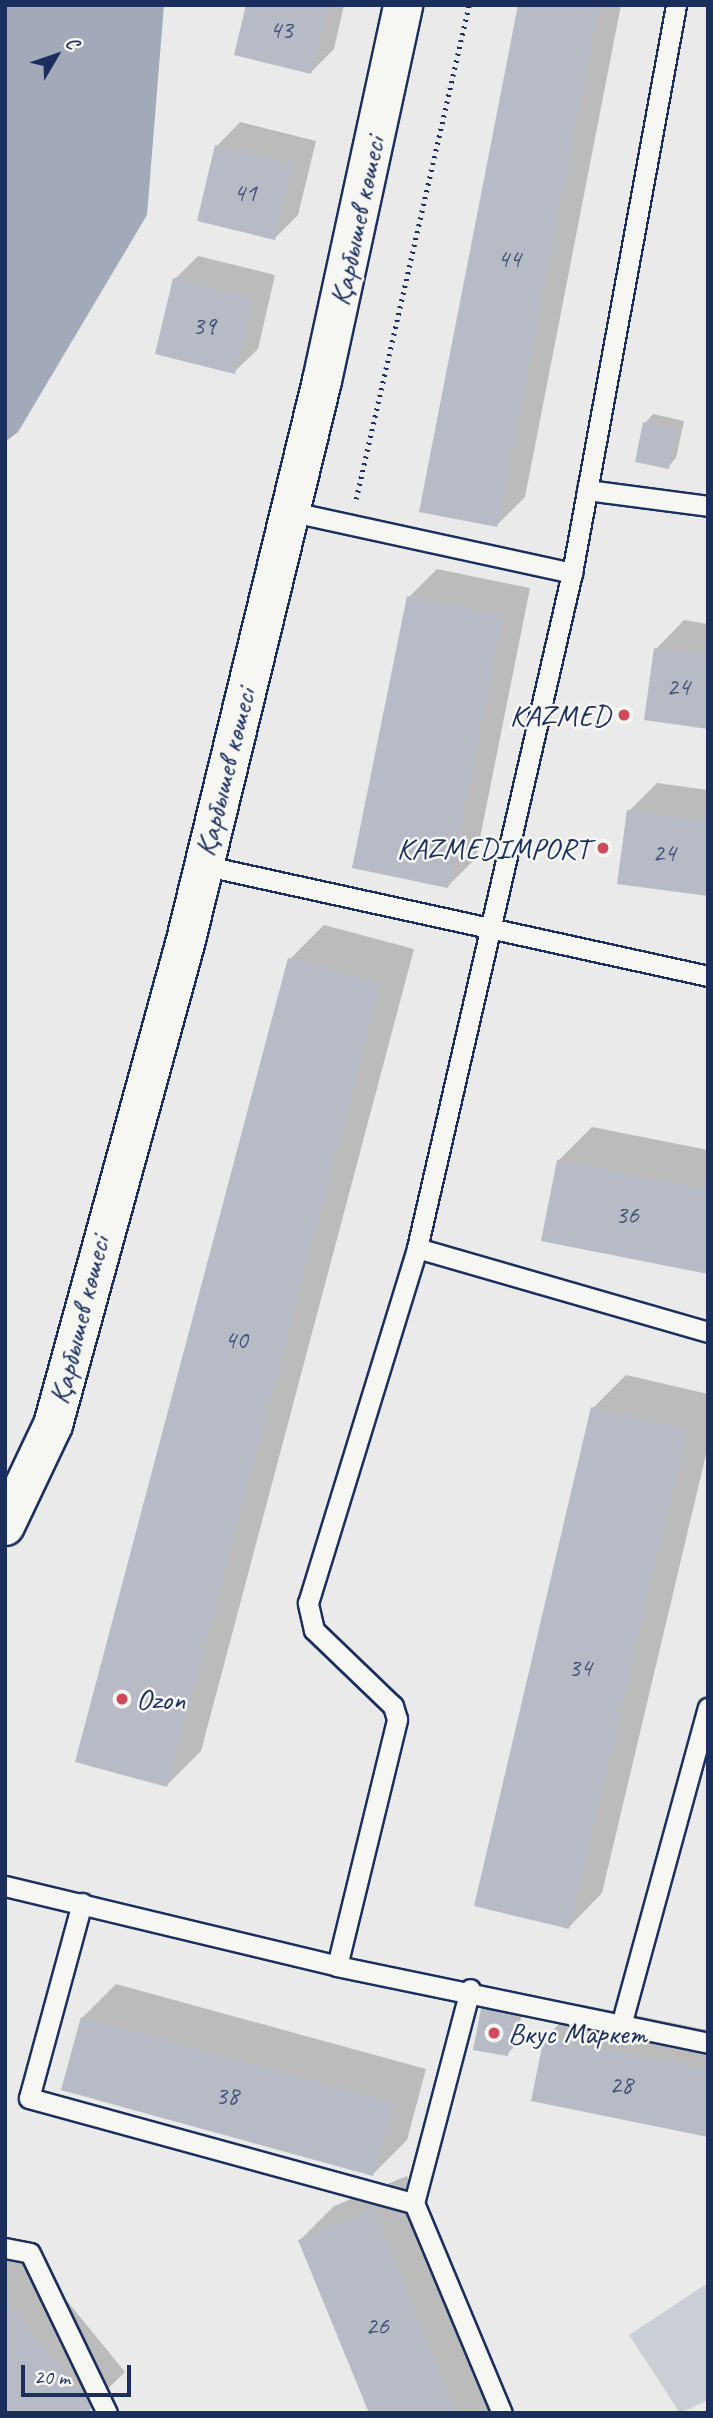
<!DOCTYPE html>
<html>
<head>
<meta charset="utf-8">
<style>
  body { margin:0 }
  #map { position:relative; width:713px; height:2418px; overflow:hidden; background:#e9eae9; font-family:Caveat,sans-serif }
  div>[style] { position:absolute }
  .green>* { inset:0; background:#caced5 }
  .water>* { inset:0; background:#a2aaba }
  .shadow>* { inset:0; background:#0003 }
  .building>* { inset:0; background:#b6bbc6 }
  .path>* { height:4.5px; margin-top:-2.25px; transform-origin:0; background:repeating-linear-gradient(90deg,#1b2f5e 0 2px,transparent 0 7px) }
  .roads { filter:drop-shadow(2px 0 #1b2f5e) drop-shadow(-2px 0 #1b2f5e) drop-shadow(0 2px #1b2f5e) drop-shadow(0 -2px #1b2f5e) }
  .lane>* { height:19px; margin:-9.5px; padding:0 9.5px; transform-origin:9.5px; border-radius:9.5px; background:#f6f6f2 }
  .secondary>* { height:38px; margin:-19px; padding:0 19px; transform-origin:19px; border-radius:19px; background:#f6f6f2 }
  .dots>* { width:19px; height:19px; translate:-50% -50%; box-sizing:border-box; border:4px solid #f6f6f2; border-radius:50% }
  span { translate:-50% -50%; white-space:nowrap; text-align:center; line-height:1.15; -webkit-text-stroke:5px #f6f6f2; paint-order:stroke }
  .number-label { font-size:26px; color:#425278 }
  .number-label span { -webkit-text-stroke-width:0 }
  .street-label { font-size:30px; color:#1b2f5e }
  .poi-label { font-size:30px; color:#1b2f5e }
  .right { translate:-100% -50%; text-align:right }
  .left { translate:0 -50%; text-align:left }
  .frame { position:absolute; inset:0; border:7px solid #1b2f5e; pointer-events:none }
  .north { position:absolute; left:21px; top:21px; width:70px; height:70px; -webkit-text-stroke:5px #f6f6f2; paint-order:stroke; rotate:51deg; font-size:19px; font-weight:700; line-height:28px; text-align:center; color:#1b2f5e }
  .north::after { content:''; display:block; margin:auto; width:24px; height:32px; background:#1b2f5e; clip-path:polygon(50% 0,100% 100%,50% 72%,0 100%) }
  .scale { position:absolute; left:21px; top:2365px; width:110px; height:32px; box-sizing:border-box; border:4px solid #1b2f5e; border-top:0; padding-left:9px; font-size:21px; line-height:24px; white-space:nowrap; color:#1b2f5e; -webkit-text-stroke:5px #f6f6f2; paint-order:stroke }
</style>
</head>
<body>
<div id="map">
  <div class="green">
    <div style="clip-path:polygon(708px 2283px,708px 2400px,680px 2413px,629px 2335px)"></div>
  </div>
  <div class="water">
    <div style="clip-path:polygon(5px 5px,164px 5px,147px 215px,18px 432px,5px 442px)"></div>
  </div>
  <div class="shadow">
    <div style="clip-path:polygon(248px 5px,344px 5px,334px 49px,311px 72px)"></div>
    <div style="clip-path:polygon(520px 5px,621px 5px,525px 497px,497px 525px)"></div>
    <div style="clip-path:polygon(240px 122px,316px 141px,298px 215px,275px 238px,217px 146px)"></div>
    <div style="clip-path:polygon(198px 256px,275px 275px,258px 349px,234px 372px,175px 279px)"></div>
    <div style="clip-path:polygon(653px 414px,684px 421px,676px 458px,668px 467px,645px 423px)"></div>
    <div style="clip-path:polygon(437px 569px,530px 588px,476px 858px,448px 886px,409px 597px)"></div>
    <div style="clip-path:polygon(684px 620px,708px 624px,708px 727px,656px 649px)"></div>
    <div style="clip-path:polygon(657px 783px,708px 790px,708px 895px,629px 811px)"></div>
    <div style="clip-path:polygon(324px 925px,414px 949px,201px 1751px,167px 1785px,290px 959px)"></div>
    <div style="clip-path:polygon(592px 1127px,708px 1150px,708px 1272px,558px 1161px)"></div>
    <div style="clip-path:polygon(626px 1375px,708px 1394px,708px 1446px,602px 1893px,569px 1927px,593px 1408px)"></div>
    <div style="clip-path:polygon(116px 1984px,426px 2069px,407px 2140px,373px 2174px,82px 2018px)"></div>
    <div style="clip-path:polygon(491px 2002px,523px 2008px,515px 2046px,507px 2054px,482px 2010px)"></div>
    <div style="clip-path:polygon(579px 2004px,708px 2030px,708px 2135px,546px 2037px)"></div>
    <div style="clip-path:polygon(407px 2176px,504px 2413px,371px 2413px,300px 2240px,334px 2206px)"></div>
    <div style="clip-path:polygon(27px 2252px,125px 2372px,88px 2408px,92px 2413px,5px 2413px,5px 2255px)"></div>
  </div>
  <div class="building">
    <div style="clip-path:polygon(246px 5px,328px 5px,311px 74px,234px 55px)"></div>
    <div style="clip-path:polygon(518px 5px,599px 5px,497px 527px,419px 512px)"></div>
    <div style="clip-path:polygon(215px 145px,293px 164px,275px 240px,197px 221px)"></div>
    <div style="clip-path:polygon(173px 278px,253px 298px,235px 374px,155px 354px)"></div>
    <div style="clip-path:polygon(643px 422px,677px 429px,669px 469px,635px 462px)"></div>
    <div style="clip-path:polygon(407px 596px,503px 616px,448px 888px,352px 868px)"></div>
    <div style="clip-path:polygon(654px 648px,708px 655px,708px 729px,644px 720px)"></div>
    <div style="clip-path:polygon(627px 810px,708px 822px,708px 896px,617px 884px)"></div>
    <div style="clip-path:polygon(288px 958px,381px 983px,167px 1787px,75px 1762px)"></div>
    <div style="clip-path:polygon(557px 1160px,708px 1190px,708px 1274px,541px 1241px)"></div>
    <div style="clip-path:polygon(591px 1407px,687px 1430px,569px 1929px,474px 1906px)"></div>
    <div style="clip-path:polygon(481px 2009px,515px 2016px,508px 2056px,473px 2050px)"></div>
    <div style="clip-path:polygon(81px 2017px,394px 2103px,373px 2176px,61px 2090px)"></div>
    <div style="clip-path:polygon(544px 2037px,708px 2070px,708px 2137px,531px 2101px)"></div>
    <div style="clip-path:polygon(374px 2209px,456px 2413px,369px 2413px,298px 2240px)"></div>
    <div style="clip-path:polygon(5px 2300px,93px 2407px,85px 2413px,5px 2413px)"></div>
  </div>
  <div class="path">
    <div style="left:356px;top:499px;width:507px;rotate:-77.12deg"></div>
  </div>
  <div class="roads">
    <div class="lane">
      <div style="left:587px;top:490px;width:122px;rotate:7.5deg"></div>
      <div style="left:288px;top:511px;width:291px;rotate:12.3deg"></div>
      <div style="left:572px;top:573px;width:577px;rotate:-79.62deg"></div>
      <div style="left:202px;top:865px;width:518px;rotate:12.37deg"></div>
      <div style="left:417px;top:1248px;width:303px;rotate:16.1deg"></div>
      <div style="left:5px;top:1886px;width:342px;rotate:13.5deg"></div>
      <div style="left:337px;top:1966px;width:379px;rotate:11.7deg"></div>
      <div style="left:82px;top:1903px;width:202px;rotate:105.2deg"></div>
      <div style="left:29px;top:2098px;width:399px;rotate:15.3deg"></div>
      <div style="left:414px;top:2203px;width:221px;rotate:-75.3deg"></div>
      <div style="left:337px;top:1966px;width:254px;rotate:-76.3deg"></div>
      <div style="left:397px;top:1719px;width:14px;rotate:-107deg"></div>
      <div style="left:393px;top:1706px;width:110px;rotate:-136.1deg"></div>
      <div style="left:314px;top:1630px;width:28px;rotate:-103deg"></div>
      <div style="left:308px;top:1603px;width:371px;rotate:-72.9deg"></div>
      <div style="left:417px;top:1248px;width:693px;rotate:-77.07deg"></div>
      <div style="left:621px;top:2025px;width:329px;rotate:-74.7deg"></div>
      <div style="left:414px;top:2203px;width:228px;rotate:67.3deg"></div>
      <div style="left:5px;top:2248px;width:25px;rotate:11deg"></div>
      <div style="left:30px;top:2253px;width:178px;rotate:64.3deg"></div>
    </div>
    <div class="secondary">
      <div style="left:5px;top:1526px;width:112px;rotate:-64.6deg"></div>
      <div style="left:53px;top:1425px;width:503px;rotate:-74.66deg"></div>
      <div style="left:186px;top:940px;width:575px;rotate:-76.33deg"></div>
      <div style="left:322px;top:381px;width:385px;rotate:-77.8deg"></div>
    </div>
  </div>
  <div class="dots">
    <div style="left:624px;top:715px;background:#d1495b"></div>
    <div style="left:603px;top:848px;background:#d1495b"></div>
    <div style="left:122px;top:1699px;background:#d1495b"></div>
    <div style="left:494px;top:2033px;background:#d1495b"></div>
  </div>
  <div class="number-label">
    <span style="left:281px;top:30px">43</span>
    <span style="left:245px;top:193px">41</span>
    <span style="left:509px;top:259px">44</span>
    <span style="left:204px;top:326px">39</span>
    <span style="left:678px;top:687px">24</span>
    <span style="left:664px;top:853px">24</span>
    <span style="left:627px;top:1215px">36</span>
    <span style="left:236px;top:1340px">40</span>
    <span style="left:580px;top:1668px">34</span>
    <span style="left:621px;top:2085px">28</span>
    <span style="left:227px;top:2096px">38</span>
    <span style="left:377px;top:2326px">26</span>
  </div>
  <div class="street-label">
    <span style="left:357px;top:221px;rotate:-78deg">Қарбышев көшесі</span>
    <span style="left:225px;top:772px;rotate:-76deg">Қарбышев көшесі</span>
    <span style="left:79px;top:1320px;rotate:-76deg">Қарбышев көшесі</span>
  </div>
  <div class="poi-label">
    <span class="right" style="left:610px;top:715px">KAZMED</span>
    <span class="right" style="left:589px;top:848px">KAZMEDIMPORT</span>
    <span class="left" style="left:136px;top:1699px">Ozon</span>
    <span class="left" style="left:508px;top:2033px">Вкус Маркет</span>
  </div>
  <div class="frame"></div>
  <div class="north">С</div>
  <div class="scale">20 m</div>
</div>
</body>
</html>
